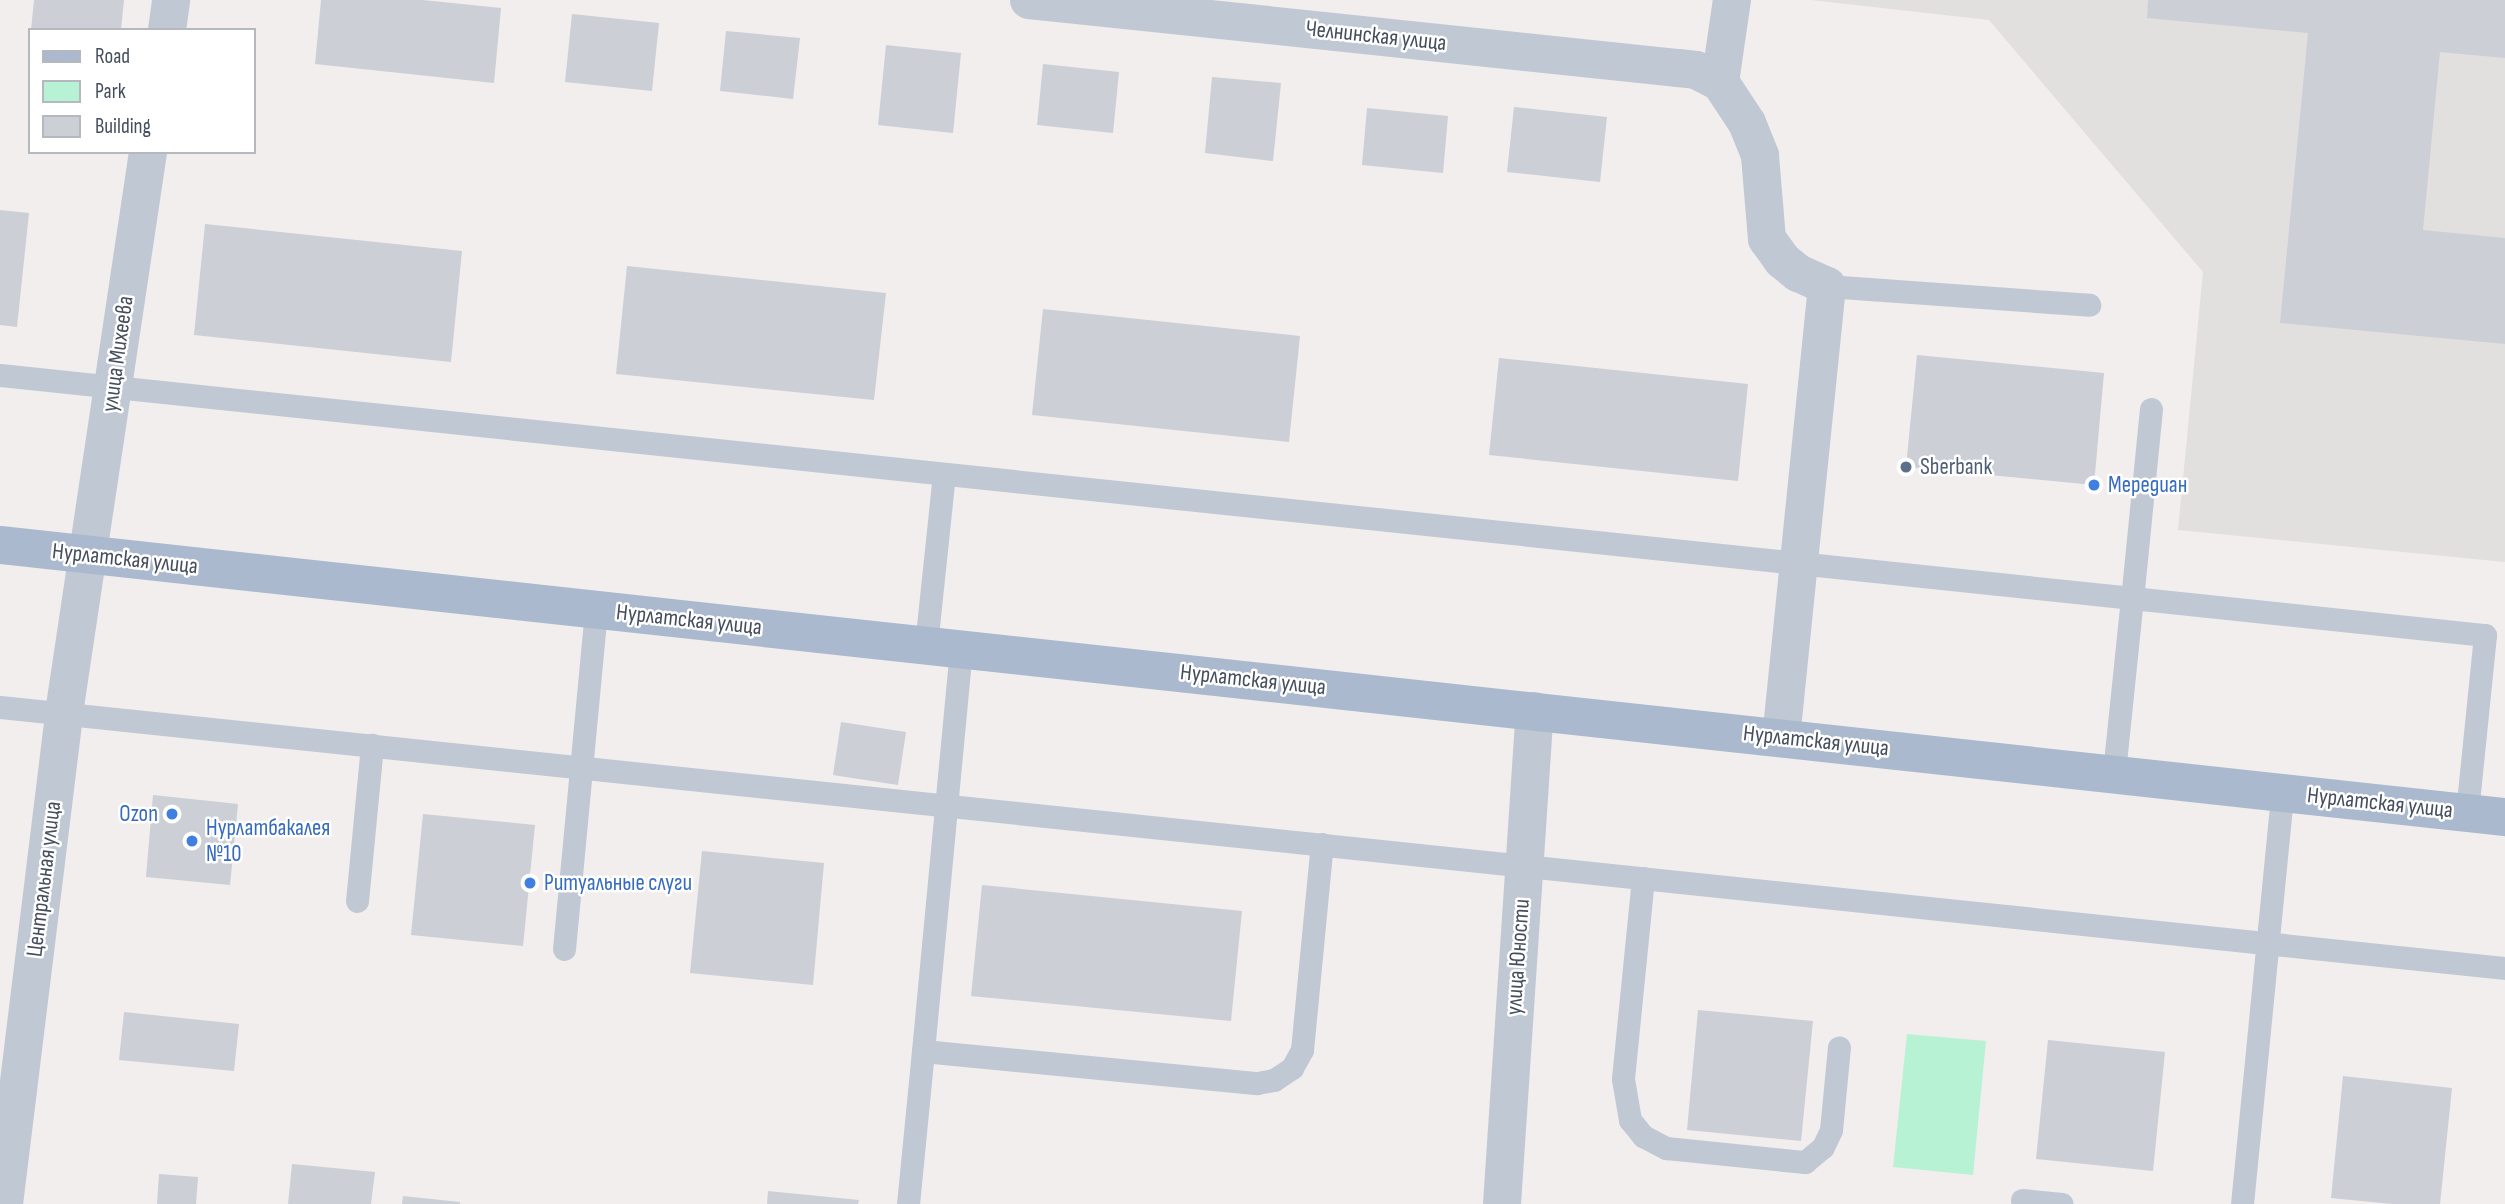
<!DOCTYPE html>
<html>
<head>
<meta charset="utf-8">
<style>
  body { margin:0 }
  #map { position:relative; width:2505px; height:1204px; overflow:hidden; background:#f1eeed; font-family:"Sofia Sans Condensed",sans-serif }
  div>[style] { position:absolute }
  .education>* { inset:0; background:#e2dfdf }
  .green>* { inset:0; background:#b8f2d5 }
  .building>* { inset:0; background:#cccfd6 }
  .service>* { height:23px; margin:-11.5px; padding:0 11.5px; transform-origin:11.5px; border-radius:11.5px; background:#c0c8d4 }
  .minor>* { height:38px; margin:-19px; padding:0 19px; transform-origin:19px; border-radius:19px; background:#c0c8d4 }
  .primary>* { height:38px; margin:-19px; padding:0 19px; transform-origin:19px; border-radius:19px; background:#abb9cf }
  .dots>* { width:19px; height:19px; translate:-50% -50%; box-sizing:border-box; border:4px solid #fff; border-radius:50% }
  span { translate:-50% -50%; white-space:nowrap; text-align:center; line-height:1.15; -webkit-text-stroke:5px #fff; paint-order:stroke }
  .street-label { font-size:23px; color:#454e5c }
  .service-label { font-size:23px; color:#4e5e75 }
  .left { translate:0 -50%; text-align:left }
  .shop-label { font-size:23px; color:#366cbe }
  .right { translate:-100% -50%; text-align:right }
  .legend { position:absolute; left:28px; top:28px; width:228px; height:126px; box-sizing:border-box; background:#fff; border:2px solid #b5b8be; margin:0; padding:9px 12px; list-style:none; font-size:21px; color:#454e5c }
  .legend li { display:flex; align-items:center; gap:14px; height:35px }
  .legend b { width:35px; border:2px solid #b5b8be }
</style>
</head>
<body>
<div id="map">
  <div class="education">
    <div style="clip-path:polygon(1811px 0,2505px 0,2505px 562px,2178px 530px,2203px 272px,1989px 20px)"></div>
  </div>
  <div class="green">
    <div style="clip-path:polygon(1907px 1034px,1986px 1041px,1973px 1175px,1893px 1167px)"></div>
  </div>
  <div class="building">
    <div style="clip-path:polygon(34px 0,124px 0,121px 30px,31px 30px)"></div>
    <div style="clip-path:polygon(321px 0,423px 0,501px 8px,494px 83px,315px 64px)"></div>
    <div style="clip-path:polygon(2148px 0,2505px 0,2505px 58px,2440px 52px,2423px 230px,2505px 238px,2505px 344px,2280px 323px,2308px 33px,2147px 18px)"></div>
    <div style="clip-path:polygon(572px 14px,659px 23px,652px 91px,565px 82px)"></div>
    <div style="clip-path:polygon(726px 31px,800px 38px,793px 99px,720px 91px)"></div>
    <div style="clip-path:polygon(886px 45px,961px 53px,953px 133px,878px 125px)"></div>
    <div style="clip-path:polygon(1043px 64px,1119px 72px,1113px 133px,1037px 125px)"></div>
    <div style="clip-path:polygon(1212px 77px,1281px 83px,1273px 161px,1205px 153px)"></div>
    <div style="clip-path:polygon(1514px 107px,1607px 117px,1600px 182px,1507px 172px)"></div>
    <div style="clip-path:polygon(1367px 108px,1448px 116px,1443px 173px,1362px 165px)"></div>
    <div style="clip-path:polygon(0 210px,29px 213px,17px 327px,0 325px)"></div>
    <div style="clip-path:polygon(205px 224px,462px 251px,451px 362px,194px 335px)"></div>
    <div style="clip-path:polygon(627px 266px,886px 293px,874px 400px,616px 374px)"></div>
    <div style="clip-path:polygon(1043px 309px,1300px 336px,1289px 442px,1032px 415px)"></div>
    <div style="clip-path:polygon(1917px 355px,2104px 373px,2094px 485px,1906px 467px)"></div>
    <div style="clip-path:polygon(1499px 358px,1748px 384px,1738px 481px,1489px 455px)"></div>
    <div style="clip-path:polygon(841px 722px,906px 732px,898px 785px,833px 775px)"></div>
    <div style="clip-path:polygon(153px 795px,238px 804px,230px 885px,146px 877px)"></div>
    <div style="clip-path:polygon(423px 814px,535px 825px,523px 946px,411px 935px)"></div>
    <div style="clip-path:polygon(702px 851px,824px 863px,813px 985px,690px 973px)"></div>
    <div style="clip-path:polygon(982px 885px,1242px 911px,1231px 1021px,971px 996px)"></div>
    <div style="clip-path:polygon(1698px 1010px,1813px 1021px,1801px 1141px,1687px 1130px)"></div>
    <div style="clip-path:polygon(124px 1012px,239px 1024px,234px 1071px,119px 1060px)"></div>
    <div style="clip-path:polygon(2048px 1040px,2165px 1052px,2153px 1171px,2036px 1159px)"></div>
    <div style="clip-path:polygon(2343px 1076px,2452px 1088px,2440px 1204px,2392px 1204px,2331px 1198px)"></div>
    <div style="clip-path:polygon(292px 1164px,375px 1172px,371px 1204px,288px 1204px)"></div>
    <div style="clip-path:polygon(159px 1174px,198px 1177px,196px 1204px,157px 1204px)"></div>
    <div style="clip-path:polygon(768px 1191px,859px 1200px,858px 1204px,767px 1204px)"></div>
    <div style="clip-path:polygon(403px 1196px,460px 1202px,460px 1204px,402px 1204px)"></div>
  </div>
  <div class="service">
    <div style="left:1827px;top:286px;width:263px;rotate:4.1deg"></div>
    <div style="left:0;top:375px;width:2144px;rotate:5.97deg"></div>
    <div style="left:2132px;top:598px;width:176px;rotate:95.9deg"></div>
    <div style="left:2151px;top:409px;width:190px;rotate:95.7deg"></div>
    <div style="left:2132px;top:598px;width:355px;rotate:6deg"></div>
    <div style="left:2485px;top:635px;width:179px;rotate:95.8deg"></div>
    <div style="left:926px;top:645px;width:172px;rotate:-84deg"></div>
    <div style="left:961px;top:649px;width:404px;rotate:95.4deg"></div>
    <div style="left:923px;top:1051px;width:336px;rotate:5.5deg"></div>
    <div style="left:1257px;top:1083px;width:17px;rotate:-10deg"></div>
    <div style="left:1274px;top:1080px;width:22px;rotate:-34deg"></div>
    <div style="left:1292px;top:1068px;width:21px;rotate:-61deg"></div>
    <div style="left:1302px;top:1050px;width:207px;rotate:-84.5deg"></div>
    <div style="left:0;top:707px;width:2519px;rotate:5.95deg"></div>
    <div style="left:1643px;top:878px;width:202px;rotate:95.7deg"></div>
    <div style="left:1623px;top:1079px;width:42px;rotate:80.3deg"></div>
    <div style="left:1630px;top:1120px;width:21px;rotate:51deg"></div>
    <div style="left:1643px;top:1136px;width:26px;rotate:28deg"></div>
    <div style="left:1666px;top:1148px;width:140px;rotate:5.8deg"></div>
    <div style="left:1805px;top:1162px;width:23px;rotate:-40deg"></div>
    <div style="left:1823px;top:1147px;width:19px;rotate:-65deg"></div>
    <div style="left:1831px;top:1130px;width:83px;rotate:-84.5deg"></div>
    <div style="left:357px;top:901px;width:157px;rotate:-84.5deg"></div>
    <div style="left:564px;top:949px;width:341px;rotate:-84.6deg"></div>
    <div style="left:2022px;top:1200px;width:40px;rotate:5.7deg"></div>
    <div style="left:908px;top:1204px;width:154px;rotate:-84.4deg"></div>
    <div style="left:2242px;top:1204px;width:413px;rotate:-84.4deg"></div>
  </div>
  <div class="minor">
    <div style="left:1029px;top:0;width:653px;rotate:5.98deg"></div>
    <div style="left:1678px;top:68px;width:18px;rotate:6deg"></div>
    <div style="left:1696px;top:70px;width:27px;rotate:27deg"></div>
    <div style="left:1720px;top:82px;width:49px;rotate:56.6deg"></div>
    <div style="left:1747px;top:123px;width:35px;rotate:68deg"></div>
    <div style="left:1760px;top:156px;width:83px;rotate:85.2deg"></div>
    <div style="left:1767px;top:239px;width:26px;rotate:54deg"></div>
    <div style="left:1782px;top:260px;width:21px;rotate:39deg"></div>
    <div style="left:1798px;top:273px;width:32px;rotate:24deg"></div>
    <div style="left:1827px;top:286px;width:453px;rotate:95.8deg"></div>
    <div style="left:167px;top:30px;width:30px;rotate:-82deg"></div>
    <div style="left:1720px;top:82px;width:83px;rotate:-81.7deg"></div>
    <div style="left:4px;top:1204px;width:495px;rotate:-83deg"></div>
    <div style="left:64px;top:713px;width:567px;rotate:-81.48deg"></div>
    <div style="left:1502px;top:1204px;width:494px;rotate:-86.2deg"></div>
  </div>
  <div class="primary">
    <div style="left:0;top:545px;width:2520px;rotate:6.2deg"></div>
  </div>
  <div class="dots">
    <div style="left:1906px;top:467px;background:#5c6f8a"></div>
    <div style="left:2094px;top:485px;background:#3f7fe0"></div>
    <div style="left:172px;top:814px;background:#3f7fe0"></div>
    <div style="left:192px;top:841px;background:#3f7fe0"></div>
    <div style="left:530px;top:883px;background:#3f7fe0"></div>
  </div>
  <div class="street-label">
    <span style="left:1376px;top:36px;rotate:6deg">Челнинская улица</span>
    <span style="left:118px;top:354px;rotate:-82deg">улица Михеева</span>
    <span style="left:125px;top:559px;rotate:6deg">Нурлатская улица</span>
    <span style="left:689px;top:620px;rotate:6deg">Нурлатская улица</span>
    <span style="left:1253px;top:680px;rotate:6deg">Нурлатская улица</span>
    <span style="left:1816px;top:741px;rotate:6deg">Нурлатская улица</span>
    <span style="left:2380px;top:803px;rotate:6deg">Нурлатская улица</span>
    <span style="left:44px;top:879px;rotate:-83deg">Центральная улица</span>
    <span style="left:1518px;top:957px;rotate:-86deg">улица Юности</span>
  </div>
  <div class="service-label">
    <span class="left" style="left:1920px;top:467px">Sberbank</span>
  </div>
  <div class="shop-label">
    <span class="left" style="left:2108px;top:485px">Мередиан</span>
    <span class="right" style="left:158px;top:814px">Ozon</span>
    <span class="left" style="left:206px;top:841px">Нурлатбакалея<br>№10</span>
    <span class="left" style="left:544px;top:883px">Ритуальные слуги</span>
  </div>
  <ul class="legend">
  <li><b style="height:9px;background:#abb9cf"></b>Road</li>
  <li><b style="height:19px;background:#b8f2d5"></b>Park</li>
  <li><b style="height:19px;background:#cccfd6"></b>Building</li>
  </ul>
</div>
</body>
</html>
